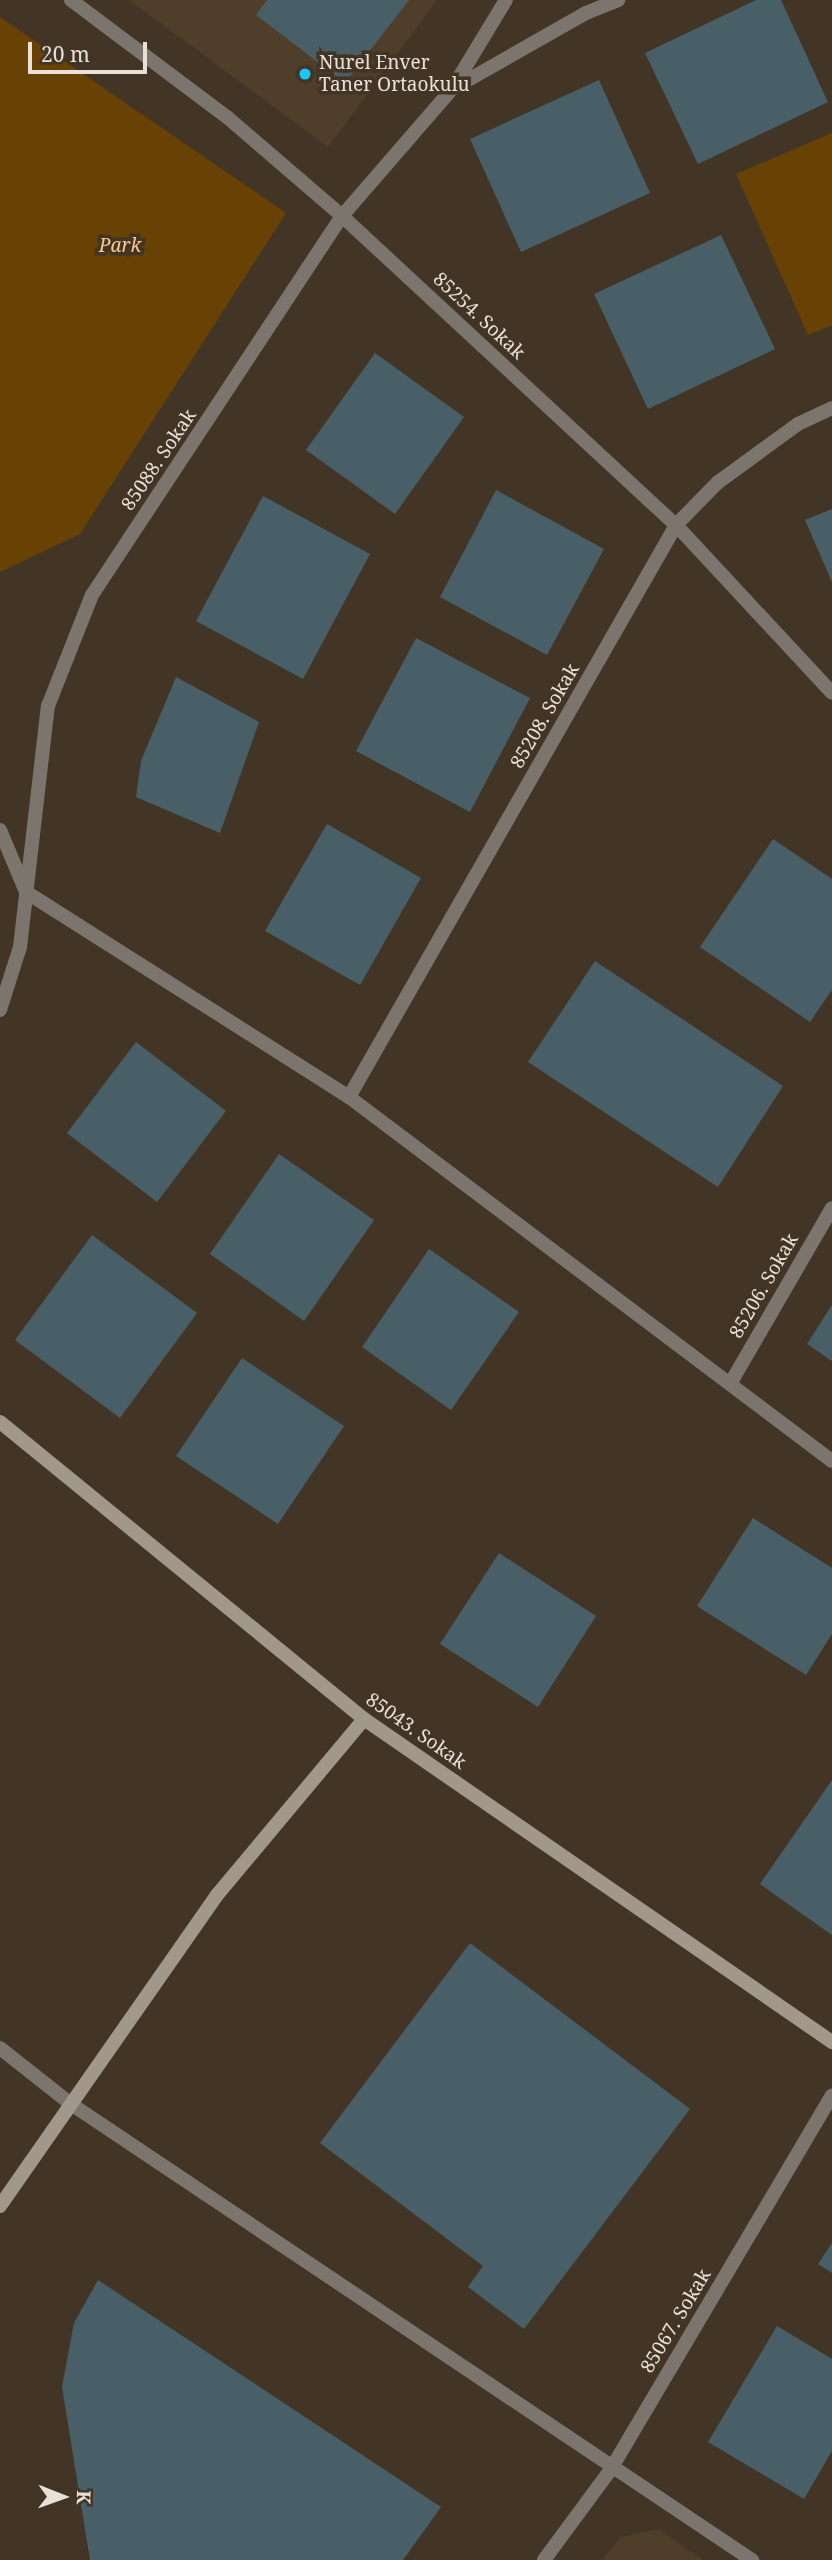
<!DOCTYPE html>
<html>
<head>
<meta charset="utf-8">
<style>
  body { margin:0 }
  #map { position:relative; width:832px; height:2560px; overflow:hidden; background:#423526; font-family:"Noto Serif",serif }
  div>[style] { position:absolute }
  .built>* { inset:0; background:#4f3e2a }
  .green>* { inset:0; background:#684204 }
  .building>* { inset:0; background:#485f67 }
  .street>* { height:14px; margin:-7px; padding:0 7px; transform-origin:7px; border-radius:7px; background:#7b756e }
  .secondary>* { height:14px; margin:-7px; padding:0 7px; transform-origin:7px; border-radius:7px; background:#a1978b }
  .dots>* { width:19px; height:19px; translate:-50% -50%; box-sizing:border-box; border:4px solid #423526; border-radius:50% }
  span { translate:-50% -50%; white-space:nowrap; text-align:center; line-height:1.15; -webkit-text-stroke:7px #423526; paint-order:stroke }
  .poi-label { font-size:19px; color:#e9e1d8 }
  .left { translate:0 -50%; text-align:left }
  .park-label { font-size:19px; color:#fdcc91; font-style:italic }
  .street-label { font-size:19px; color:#e9e1d8 }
  .north { position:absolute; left:28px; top:2462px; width:70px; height:70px; -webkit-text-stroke:5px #423526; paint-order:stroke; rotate:91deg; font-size:19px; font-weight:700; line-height:28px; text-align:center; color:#e9e1d8 }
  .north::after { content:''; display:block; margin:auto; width:24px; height:32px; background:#e9e1d8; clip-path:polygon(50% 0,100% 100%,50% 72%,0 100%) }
  .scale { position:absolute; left:28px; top:42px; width:119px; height:32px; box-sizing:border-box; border:4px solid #e9e1d8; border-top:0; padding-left:9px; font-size:21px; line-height:24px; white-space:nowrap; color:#e9e1d8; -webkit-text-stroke:5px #423526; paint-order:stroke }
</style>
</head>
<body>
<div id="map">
  <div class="built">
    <div style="clip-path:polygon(129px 0,437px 0,328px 147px)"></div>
    <div style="clip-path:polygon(658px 2529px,703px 2560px,602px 2560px,621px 2537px)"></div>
  </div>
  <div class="green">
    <div style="clip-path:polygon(0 17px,286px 213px,80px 534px,0 572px)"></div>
    <div style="clip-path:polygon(832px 133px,832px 325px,808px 335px,736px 174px)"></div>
  </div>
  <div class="building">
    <div style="clip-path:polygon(267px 0,409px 0,345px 83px,256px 15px)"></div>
    <div style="clip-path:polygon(756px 0,781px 0,828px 102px,698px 164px,645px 53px)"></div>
    <div style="clip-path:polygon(599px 80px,650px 193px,521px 252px,470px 139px)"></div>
    <div style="clip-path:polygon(721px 235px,775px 349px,648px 409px,594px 294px)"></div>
    <div style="clip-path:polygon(375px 353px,464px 417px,395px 514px,306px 450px)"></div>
    <div style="clip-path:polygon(496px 490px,604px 549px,547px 655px,440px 597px)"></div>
    <div style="clip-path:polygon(263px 496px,370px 554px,303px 679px,196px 621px)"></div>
    <div style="clip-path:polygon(832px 509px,832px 582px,805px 520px)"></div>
    <div style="clip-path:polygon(416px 638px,530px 698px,470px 812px,356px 751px)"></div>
    <div style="clip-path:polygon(176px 677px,259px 722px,220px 833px,136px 797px,141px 761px)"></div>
    <div style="clip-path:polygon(327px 824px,421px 878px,360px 985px,265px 931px)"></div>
    <div style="clip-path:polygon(773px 839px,832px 879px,832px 990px,810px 1022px,700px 947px)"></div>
    <div style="clip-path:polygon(595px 961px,783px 1086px,718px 1187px,528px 1062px)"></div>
    <div style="clip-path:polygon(136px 1042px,226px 1111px,157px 1202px,67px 1133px)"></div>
    <div style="clip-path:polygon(279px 1154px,374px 1220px,304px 1321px,210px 1254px)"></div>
    <div style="clip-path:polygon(92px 1235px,197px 1313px,120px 1418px,15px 1340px)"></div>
    <div style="clip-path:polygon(429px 1249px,519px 1312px,451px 1410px,362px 1347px)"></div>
    <div style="clip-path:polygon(832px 1305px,832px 1361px,807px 1344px)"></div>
    <div style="clip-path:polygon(242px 1358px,344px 1426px,278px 1524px,176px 1456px)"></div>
    <div style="clip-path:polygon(753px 1518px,832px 1568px,832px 1634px,806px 1675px,697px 1606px)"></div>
    <div style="clip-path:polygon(499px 1553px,596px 1616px,538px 1707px,440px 1644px)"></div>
    <div style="clip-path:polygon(832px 1780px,832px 1935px,760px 1884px)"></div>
    <div style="clip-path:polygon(470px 1943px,690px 2109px,524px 2329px,468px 2287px,483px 2266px,320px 2143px)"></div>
    <div style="clip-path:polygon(832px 2243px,832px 2273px,818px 2264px)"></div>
    <div style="clip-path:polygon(98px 2280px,441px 2507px,403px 2560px,90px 2560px,62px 2387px,74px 2323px)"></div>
    <div style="clip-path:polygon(777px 2326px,832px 2359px,832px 2451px,804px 2499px,708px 2442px)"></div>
  </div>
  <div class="street">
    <div style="left:71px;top:0;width:195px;rotate:36.9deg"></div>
    <div style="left:227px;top:117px;width:152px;rotate:40.7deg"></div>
    <div style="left:342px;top:216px;width:455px;rotate:42.8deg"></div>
    <div style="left:676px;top:525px;width:229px;rotate:47.1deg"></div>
    <div style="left:454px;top:88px;width:152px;rotate:-29.6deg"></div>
    <div style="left:586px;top:13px;width:35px;rotate:-22deg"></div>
    <div style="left:0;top:830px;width:67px;rotate:67.2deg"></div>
    <div style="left:26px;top:892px;width:383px;rotate:32.4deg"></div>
    <div style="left:349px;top:1097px;width:605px;rotate:37deg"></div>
    <div style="left:0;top:1010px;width:66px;rotate:-72.4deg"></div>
    <div style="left:20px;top:947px;width:243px;rotate:-83.4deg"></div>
    <div style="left:48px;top:706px;width:119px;rotate:-68.4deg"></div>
    <div style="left:92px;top:595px;width:454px;rotate:-56.6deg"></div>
    <div style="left:342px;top:216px;width:168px;rotate:-49.1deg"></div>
    <div style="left:452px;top:89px;width:104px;rotate:-58.8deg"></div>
    <div style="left:349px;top:1097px;width:659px;rotate:-60.24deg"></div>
    <div style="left:676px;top:525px;width:59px;rotate:-45.7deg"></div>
    <div style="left:717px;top:483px;width:100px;rotate:-36.1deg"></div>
    <div style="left:798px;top:424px;width:38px;rotate:-25deg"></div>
    <div style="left:730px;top:1384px;width:203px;rotate:-59.9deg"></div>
    <div style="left:0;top:2048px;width:90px;rotate:38.3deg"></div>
    <div style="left:71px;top:2104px;width:820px;rotate:33.81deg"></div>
    <div style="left:544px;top:2560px;width:113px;rotate:-53.6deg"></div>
    <div style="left:611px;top:2469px;width:434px;rotate:-59.4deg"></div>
  </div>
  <div class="secondary">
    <div style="left:0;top:1422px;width:470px;rotate:39.2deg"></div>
    <div style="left:364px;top:1719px;width:569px;rotate:34.61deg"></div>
    <div style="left:0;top:2206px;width:379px;rotate:-55.1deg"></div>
    <div style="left:217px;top:1895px;width:229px;rotate:-50.1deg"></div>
  </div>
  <div class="dots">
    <div style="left:305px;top:74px;background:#15cafb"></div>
  </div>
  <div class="poi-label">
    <span class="left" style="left:319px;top:74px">Nurel Enver<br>Taner Ortaokulu</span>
  </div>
  <div class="park-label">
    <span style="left:120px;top:246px">Park</span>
  </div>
  <div class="street-label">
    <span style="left:479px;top:316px;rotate:43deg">85254. Sokak</span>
    <span style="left:159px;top:460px;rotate:-56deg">85088. Sokak</span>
    <span style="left:545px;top:716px;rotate:-60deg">85208. Sokak</span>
    <span style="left:764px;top:1286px;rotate:-60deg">85206. Sokak</span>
    <span style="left:416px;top:1731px;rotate:35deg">85043. Sokak</span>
    <span style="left:676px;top:2321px;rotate:-59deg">85067. Sokak</span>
  </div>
  <div class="north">K</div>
  <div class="scale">20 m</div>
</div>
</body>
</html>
